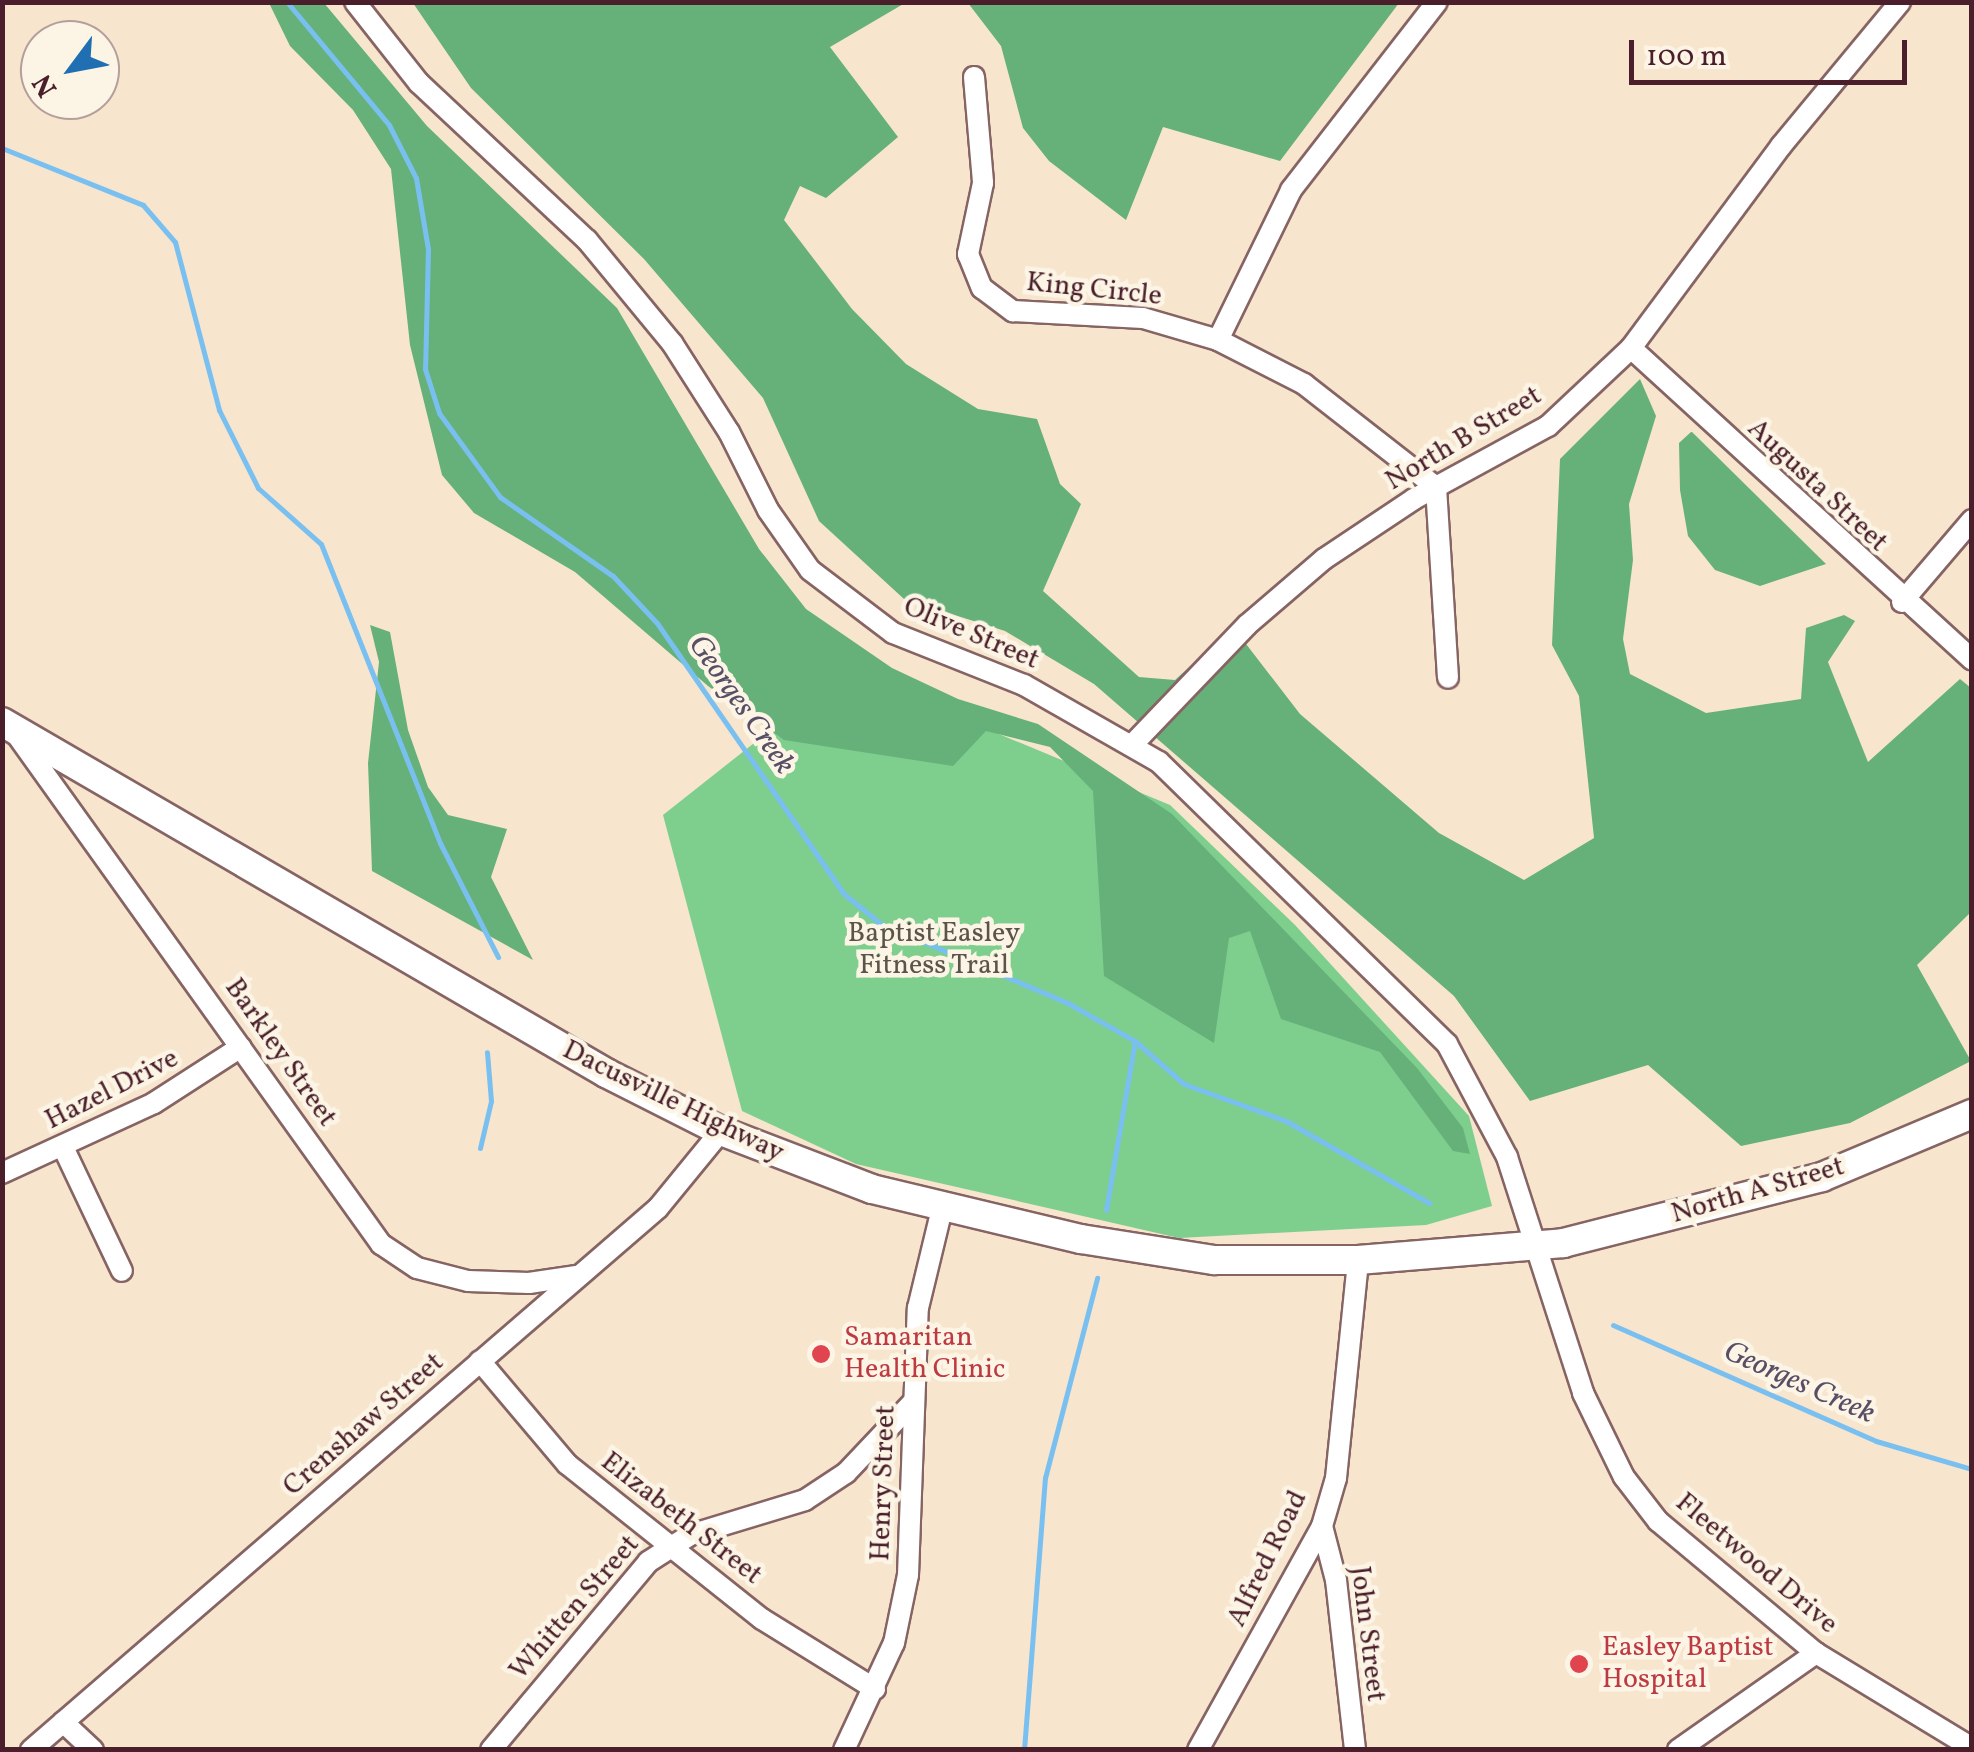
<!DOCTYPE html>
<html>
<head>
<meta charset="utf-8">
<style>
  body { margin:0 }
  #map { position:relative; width:1974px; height:1752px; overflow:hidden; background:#f7e5ce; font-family:Vollkorn,serif }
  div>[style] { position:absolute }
  .green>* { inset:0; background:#7ece8e }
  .forest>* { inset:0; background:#66b179 }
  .stream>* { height:5px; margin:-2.5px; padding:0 2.5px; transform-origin:2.5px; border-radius:2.5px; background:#79c0f1 }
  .roads { filter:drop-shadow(2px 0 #876464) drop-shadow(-2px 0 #876464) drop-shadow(0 2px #876464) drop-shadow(0 -2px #876464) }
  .minor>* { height:20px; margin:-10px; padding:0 10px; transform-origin:10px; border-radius:10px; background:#fff }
  .major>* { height:28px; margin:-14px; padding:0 14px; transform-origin:14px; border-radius:14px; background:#fff }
  .dots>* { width:28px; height:28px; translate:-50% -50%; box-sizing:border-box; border:5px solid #fcf5e5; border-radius:50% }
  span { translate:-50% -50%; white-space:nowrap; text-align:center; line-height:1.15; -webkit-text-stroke:9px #fcf5e5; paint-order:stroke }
  .street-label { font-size:28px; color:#4a1f2b }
  .park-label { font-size:28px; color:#5a5449 }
  .health-label { font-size:28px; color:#be3a42 }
  .left { translate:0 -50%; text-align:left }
  .water-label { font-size:30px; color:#584f66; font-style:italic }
  .frame { position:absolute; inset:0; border:5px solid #4a1f2b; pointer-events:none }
  .north { position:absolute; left:20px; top:20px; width:100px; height:100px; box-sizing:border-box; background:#fcf5e5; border:2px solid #b59f9b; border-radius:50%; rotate:238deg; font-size:28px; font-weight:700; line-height:40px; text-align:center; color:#4a1f2b }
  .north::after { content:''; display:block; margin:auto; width:35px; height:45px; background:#1f6fb2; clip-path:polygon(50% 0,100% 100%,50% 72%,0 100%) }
  .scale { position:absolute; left:1629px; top:40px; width:278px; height:45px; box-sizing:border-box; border:5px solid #4a1f2b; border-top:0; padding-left:12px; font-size:30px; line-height:35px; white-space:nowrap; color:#4a1f2b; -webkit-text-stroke:8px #fcf5e5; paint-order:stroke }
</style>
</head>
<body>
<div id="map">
  <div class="green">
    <div style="clip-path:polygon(946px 712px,1170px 805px,1295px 925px,1469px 1116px,1492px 1206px,1426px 1225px,1179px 1238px,856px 1164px,742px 1111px,663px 815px,787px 717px)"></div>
  </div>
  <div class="forest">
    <div style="clip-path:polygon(269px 3px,324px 3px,427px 126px,617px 308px,759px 549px,806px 609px,892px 668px,958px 699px,1038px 724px,1172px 814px,1417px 1068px,1463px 1128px,1470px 1154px,1453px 1151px,1380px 1052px,1281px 1019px,1250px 931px,1229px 938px,1214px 1043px,1104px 976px,1093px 791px,1050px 747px,986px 731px,953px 766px,784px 740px,708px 686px,575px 572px,474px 513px,442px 475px,410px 345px,391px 169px,353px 110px,290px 46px)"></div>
    <div style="clip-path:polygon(413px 3px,905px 3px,830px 47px,898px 137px,826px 198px,800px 186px,784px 220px,852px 309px,906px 364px,978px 409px,1037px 419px,1060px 484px,1081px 504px,1043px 591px,1139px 677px,1175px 680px,1233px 627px,1300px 714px,1439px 833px,1524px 880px,1594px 838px,1579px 696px,1552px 645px,1560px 459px,1640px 379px,1656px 416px,1629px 504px,1633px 560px,1623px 639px,1630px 674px,1706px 713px,1801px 699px,1806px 628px,1844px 615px,1855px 621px,1828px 662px,1868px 762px,1960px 679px,1971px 688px,1971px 912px,1917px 965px,1971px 1061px,1850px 1123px,1741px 1146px,1648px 1065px,1530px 1101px,1454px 996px,1094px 684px,1005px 631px,904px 599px,819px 521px,763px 398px,644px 259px,471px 88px)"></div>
    <div style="clip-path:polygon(968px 3px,1399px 3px,1280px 161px,1163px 127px,1126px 220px,1049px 161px,1023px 128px,1001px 46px)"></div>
    <div style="clip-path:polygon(1691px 432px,1692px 432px,1826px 564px,1760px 586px,1715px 570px,1688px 536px,1680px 490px,1679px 443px)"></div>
    <div style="clip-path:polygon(370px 625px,390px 632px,408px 730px,428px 787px,448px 815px,507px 829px,491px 877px,533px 960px,372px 871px,368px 763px,379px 662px)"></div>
  </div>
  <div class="stream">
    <div style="left:287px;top:2px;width:160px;rotate:50.3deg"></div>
    <div style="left:389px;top:125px;width:59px;rotate:63deg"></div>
    <div style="left:416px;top:178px;width:72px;rotate:80.4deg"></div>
    <div style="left:428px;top:249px;width:120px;rotate:91.4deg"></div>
    <div style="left:425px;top:369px;width:46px;rotate:72.3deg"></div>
    <div style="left:439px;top:413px;width:104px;rotate:54deg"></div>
    <div style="left:500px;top:497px;width:138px;rotate:35deg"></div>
    <div style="left:613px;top:576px;width:64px;rotate:46.9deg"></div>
    <div style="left:657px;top:623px;width:328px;rotate:55.4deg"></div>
    <div style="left:843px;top:893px;width:49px;rotate:39.2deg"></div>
    <div style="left:881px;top:924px;width:201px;rotate:22.9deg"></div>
    <div style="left:1066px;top:1002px;width:79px;rotate:29.5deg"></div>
    <div style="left:1135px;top:1041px;width:65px;rotate:41.3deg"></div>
    <div style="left:1184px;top:1084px;width:109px;rotate:19.9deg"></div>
    <div style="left:1286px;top:1121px;width:165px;rotate:29.8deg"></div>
    <div style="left:2px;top:148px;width:152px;rotate:22deg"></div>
    <div style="left:143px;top:205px;width:49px;rotate:49.1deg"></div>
    <div style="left:175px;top:242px;width:174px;rotate:75.3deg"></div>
    <div style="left:219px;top:410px;width:87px;rotate:63.4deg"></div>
    <div style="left:258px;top:488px;width:84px;rotate:41.6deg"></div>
    <div style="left:321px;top:544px;width:322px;rotate:68.3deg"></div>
    <div style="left:440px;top:843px;width:128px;rotate:63deg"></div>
    <div style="left:480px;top:1148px;width:48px;rotate:-76.8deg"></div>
    <div style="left:491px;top:1101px;width:49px;rotate:-94.7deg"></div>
    <div style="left:1106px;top:1210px;width:171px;rotate:-80.3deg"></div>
    <div style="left:1613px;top:1325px;width:287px;rotate:23.8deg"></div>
    <div style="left:1876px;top:1441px;width:100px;rotate:16.3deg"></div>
    <div style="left:1024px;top:1750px;width:273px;rotate:-85.6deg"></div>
    <div style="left:1045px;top:1478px;width:207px;rotate:-75.4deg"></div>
  </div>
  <div class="roads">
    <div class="minor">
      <div style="left:355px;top:2px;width:103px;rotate:51.7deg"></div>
      <div style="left:419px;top:83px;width:230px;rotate:43.1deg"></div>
      <div style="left:587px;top:240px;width:134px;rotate:50.5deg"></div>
      <div style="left:672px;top:343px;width:106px;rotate:57.4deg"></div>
      <div style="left:729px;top:432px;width:87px;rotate:63.4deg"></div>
      <div style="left:768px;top:510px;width:73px;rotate:55deg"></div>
      <div style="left:810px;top:570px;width:104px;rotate:37.2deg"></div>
      <div style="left:893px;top:633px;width:141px;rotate:21.7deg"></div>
      <div style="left:1024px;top:685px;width:155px;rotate:29.7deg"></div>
      <div style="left:1159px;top:762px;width:403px;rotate:44.4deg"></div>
      <div style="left:1447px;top:1044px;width:128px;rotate:62deg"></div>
      <div style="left:1507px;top:1157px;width:248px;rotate:72.1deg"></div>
      <div style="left:1583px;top:1393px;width:93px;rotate:64deg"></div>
      <div style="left:1624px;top:1477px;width:56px;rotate:52.3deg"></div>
      <div style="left:1658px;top:1521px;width:206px;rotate:39.9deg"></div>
      <div style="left:1816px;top:1653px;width:183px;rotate:31.3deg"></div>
      <div style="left:974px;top:77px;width:106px;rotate:85.1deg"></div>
      <div style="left:983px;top:183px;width:73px;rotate:101.9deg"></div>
      <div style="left:968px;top:254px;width:37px;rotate:68deg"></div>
      <div style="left:982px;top:288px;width:39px;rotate:37deg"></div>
      <div style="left:1013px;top:311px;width:130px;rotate:3.1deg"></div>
      <div style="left:1143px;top:318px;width:78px;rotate:16.3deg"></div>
      <div style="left:1218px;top:340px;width:97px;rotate:27.1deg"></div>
      <div style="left:1304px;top:384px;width:167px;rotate:38deg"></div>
      <div style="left:1436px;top:487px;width:191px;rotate:86.4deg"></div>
      <div style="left:1218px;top:340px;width:167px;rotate:-64deg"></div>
      <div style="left:1291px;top:190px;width:238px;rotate:-52.2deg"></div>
      <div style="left:1631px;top:348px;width:462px;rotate:42.4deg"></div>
      <div style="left:1902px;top:602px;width:108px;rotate:-49.5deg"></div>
      <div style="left:14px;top:731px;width:631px;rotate:54.42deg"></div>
      <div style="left:381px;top:1244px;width:43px;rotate:33.7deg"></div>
      <div style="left:417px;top:1268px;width:53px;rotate:14.3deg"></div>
      <div style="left:468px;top:1281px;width:61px;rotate:1.9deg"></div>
      <div style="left:529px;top:1283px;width:48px;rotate:-8.5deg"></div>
      <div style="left:1132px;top:745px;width:166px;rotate:-46.2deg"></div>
      <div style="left:1247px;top:625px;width:101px;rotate:-40.6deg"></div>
      <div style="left:1324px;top:559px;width:108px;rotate:-33.7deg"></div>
      <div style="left:1414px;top:499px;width:153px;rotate:-28.6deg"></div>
      <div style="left:1548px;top:426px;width:114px;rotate:-43.2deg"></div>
      <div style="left:1631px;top:348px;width:252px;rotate:-53.4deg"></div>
      <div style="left:1781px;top:146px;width:187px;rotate:-50.4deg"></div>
      <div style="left:63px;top:1147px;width:137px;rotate:64.6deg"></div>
      <div style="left:2px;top:1173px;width:167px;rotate:-24.7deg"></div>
      <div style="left:154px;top:1103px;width:103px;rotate:-32.8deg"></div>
      <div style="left:480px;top:1361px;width:135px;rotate:49.8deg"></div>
      <div style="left:567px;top:1464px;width:249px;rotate:38.5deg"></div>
      <div style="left:762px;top:1619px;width:133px;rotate:31.8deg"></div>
      <div style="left:1322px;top:1526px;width:56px;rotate:75.5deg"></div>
      <div style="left:1336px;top:1580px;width:171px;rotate:83.6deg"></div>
      <div style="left:63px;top:1722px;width:41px;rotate:43deg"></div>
      <div style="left:31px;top:1750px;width:829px;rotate:-40.84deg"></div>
      <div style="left:658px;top:1208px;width:99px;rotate:-50.7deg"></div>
      <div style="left:491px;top:1750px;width:245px;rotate:-50.1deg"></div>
      <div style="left:648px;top:1562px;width:50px;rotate:-32.7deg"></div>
      <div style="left:690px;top:1535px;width:120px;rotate:-16.9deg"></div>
      <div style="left:805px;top:1500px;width:49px;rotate:-33.4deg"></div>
      <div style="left:846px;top:1473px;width:99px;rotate:-46.6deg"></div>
      <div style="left:844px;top:1750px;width:118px;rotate:-65deg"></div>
      <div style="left:894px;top:1643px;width:69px;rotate:-78.4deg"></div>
      <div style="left:908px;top:1575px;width:267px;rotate:-87.9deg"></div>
      <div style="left:918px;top:1308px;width:102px;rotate:-76.4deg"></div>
      <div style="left:1198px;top:1750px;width:256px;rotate:-61deg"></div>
      <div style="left:1322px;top:1526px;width:50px;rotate:-73.7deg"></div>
      <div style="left:1336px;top:1478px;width:219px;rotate:-84.2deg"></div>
      <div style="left:1678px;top:1750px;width:169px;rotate:-35.1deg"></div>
    </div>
    <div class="major">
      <div style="left:2px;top:722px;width:699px;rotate:30.16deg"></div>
      <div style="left:606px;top:1073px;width:129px;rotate:26.8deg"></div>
      <div style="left:721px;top:1131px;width:162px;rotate:21deg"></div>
      <div style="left:872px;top:1189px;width:215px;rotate:13.5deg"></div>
      <div style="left:1081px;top:1239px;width:135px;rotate:9deg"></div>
      <div style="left:1214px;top:1260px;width:144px"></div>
      <div style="left:1358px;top:1260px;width:206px;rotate:-4.7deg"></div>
      <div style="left:1563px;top:1243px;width:267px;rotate:-14.3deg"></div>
      <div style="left:1822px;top:1177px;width:163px;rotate:-22.8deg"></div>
    </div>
  </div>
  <div class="dots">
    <div style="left:821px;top:1354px;background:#e0444e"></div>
    <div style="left:1579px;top:1664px;background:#e0444e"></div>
  </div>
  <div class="street-label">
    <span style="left:1094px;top:290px;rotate:6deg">King Circle</span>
    <span style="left:1464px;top:439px;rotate:-31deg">North B Street</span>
    <span style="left:1817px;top:486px;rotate:43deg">Augusta Street</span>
    <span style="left:971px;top:634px;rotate:23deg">Olive Street</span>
    <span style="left:280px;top:1053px;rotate:55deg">Barkley Street</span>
    <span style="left:112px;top:1090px;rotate:-27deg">Hazel Drive</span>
    <span style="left:673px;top:1102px;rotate:26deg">Dacusville Highway</span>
    <span style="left:1758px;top:1191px;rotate:-16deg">North A Street</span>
    <span style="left:364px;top:1425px;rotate:-41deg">Crenshaw Street</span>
    <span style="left:884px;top:1483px;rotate:-88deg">Henry Street</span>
    <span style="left:681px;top:1519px;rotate:38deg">Elizabeth Street</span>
    <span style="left:1268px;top:1559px;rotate:-64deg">Alfred Road</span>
    <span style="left:1756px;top:1564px;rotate:40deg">Fleetwood Drive</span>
    <span style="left:575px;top:1608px;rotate:-49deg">Whitten Street</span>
    <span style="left:1367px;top:1634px;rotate:83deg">John Street</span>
  </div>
  <div class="park-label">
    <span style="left:934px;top:950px">Baptist Easley<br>Fitness Trail</span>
  </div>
  <div class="health-label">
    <span class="left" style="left:844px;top:1354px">Samaritan<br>Health Clinic</span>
    <span class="left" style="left:1602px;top:1664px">Easley Baptist<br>Hospital</span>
  </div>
  <div class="water-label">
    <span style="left:741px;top:705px;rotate:55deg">Georges Creek</span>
    <span style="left:1799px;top:1383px;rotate:24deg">Georges Creek</span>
  </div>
  <div class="frame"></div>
  <div class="north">N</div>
  <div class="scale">100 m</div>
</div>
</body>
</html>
